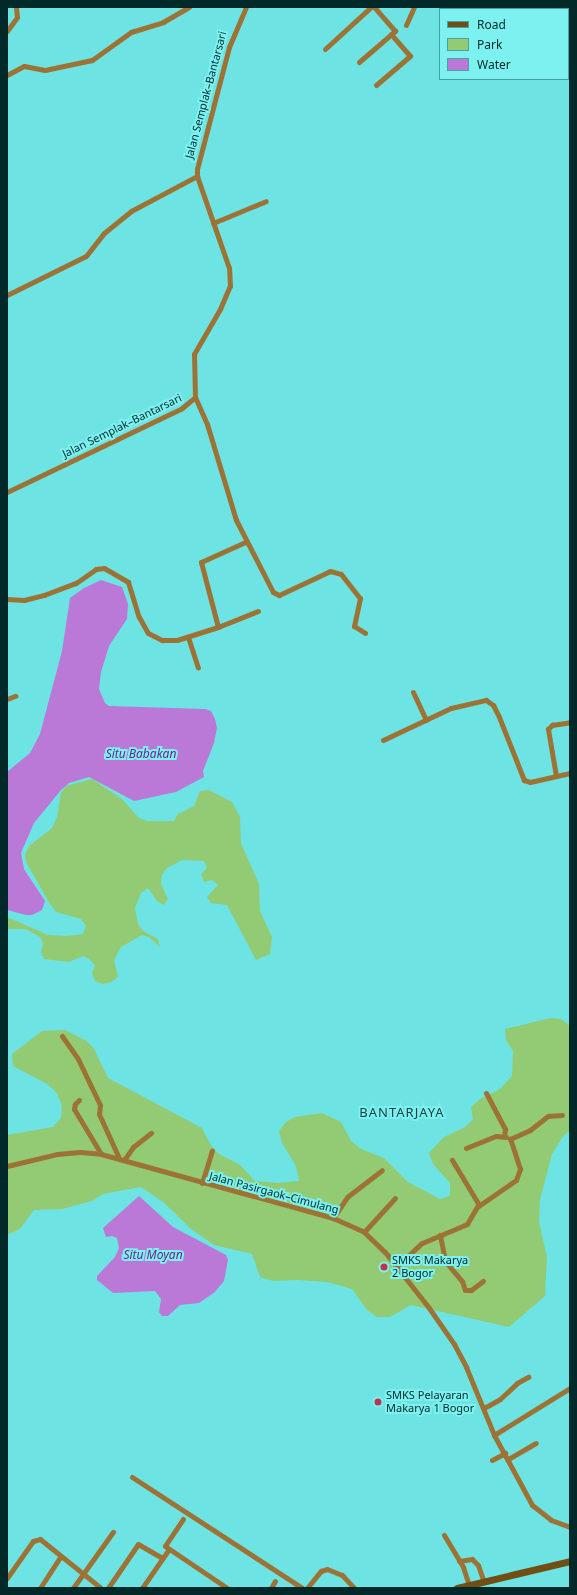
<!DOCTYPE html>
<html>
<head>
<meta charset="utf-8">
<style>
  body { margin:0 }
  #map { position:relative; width:577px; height:1595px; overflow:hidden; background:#6ee3e3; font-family:"Noto Sans",sans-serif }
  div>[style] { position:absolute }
  .green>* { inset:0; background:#92cb73 }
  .water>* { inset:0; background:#bb79d7 }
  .minor>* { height:5px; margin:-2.5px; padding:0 2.5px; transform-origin:2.5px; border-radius:2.5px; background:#9d7335 }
  .secondary>* { height:7px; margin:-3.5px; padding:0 3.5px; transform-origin:3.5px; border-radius:3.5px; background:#714e13 }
  .dots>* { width:11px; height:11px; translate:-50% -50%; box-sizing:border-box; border:2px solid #7cf1f0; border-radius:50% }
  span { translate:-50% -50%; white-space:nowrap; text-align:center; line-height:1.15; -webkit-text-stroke:4px #7cf1f0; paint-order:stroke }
  .street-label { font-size:11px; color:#02292a }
  .poi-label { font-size:11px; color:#02292a }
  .left { translate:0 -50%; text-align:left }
  .water-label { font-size:12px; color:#731f91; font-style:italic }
  .quarter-label { font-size:13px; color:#1d4242; letter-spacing:1px }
  .frame { position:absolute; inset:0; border:8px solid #02292a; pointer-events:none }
  .legend { position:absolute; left:439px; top:8px; width:130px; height:72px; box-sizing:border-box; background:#7cf1f0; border:1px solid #4ba1a1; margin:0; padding:5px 7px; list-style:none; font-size:12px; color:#02292a }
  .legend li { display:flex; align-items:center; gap:8px; height:20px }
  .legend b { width:20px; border:1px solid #4ba1a1 }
</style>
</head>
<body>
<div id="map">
  <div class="green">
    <div style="clip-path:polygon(92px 779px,122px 799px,139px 818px,147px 821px,174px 821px,178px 814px,194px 806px,200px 791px,209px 790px,232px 802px,240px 817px,241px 843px,259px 884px,260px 911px,272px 937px,270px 954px,256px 960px,227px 905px,211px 903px,207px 897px,218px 885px,212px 880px,204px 882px,201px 874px,207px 868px,204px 861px,182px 860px,167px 868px,162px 875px,161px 884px,168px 899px,164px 905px,157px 901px,148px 888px,141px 893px,135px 908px,138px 924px,143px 931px,158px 939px,160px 947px,149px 937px,142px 935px,121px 947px,114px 960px,118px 977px,111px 982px,103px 984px,95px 981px,92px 973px,95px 965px,89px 959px,83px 956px,69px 962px,44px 959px,41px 952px,43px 944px,40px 937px,26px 929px,7px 929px,7px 917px,48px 935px,66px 936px,83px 934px,86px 926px,81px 919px,56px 912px,50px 904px,26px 862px,25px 854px,29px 846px,52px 828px,57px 817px,61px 793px,66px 786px)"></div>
    <div style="clip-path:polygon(551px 1018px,561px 1019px,570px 1026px,570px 1131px,564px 1135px,552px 1154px,540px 1200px,539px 1222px,547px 1257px,545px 1296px,509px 1327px,411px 1305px,390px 1317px,377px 1317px,367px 1310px,352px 1289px,327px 1282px,298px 1280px,273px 1281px,260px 1277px,252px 1254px,214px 1245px,191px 1229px,163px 1202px,141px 1187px,103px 1194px,92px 1201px,62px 1209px,34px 1210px,20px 1229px,7px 1235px,7px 1135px,53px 1127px,61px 1118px,62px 1106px,57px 1093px,47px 1084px,13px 1066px,12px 1054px,42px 1031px,65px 1030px,85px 1040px,93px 1047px,108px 1078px,202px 1128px,212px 1147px,219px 1154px,240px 1165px,255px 1181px,278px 1183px,299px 1181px,296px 1166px,282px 1143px,279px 1131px,286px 1122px,295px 1117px,322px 1113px,341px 1122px,351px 1141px,361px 1149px,384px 1158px,408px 1182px,440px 1199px,450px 1196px,450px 1183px,433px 1164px,429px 1153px,444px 1137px,465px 1127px,473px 1119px,471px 1107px,480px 1099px,500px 1089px,512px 1076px,513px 1051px,506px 1040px,505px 1029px)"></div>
  </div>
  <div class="water">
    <div style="clip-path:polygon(101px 580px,122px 587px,128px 604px,127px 619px,109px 646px,101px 672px,99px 689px,105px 703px,109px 706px,205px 709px,211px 711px,215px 719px,217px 728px,214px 743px,203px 771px,204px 777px,176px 792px,134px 801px,89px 777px,69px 783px,61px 790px,34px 823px,21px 853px,24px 869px,45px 901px,42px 910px,32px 915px,26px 915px,7px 910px,7px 772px,30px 753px,40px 734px,62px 651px,70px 598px,84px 588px)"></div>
    <div style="clip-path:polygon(139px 1196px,173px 1227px,226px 1255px,228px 1260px,224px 1281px,215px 1292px,199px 1303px,180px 1305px,168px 1316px,162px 1316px,159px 1312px,161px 1299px,155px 1291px,113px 1293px,97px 1280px,97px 1276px,115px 1257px,119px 1248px,117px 1238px,112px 1236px,106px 1237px,103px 1228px)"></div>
  </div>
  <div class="minor">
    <div style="left:503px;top:7px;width:21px;rotate:5deg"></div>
    <div style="left:568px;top:12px;width:2px;rotate:27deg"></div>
    <div style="left:406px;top:25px;width:20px;rotate:-66deg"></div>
    <div style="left:7px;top:31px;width:17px;rotate:-54deg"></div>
    <div style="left:17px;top:17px;width:10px;rotate:-96deg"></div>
    <div style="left:325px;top:49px;width:62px;rotate:-42.4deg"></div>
    <div style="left:359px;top:62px;width:48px;rotate:-40.7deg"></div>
    <div style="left:395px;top:31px;width:32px;rotate:-131deg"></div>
    <div style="left:568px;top:73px;width:3px;rotate:45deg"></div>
    <div style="left:7px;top:75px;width:19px;rotate:-28deg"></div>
    <div style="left:24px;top:66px;width:21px;rotate:11deg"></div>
    <div style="left:45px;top:70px;width:48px;rotate:-12deg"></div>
    <div style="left:92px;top:60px;width:48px;rotate:-35.7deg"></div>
    <div style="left:131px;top:32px;width:34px;rotate:-17deg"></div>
    <div style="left:163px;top:22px;width:30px;rotate:-30deg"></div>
    <div style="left:376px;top:85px;width:45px;rotate:-40.5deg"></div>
    <div style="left:410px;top:56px;width:29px;rotate:-131deg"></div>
    <div style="left:213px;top:223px;width:57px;rotate:-22.5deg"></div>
    <div style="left:7px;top:295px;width:88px;rotate:-26.3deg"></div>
    <div style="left:86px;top:256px;width:29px;rotate:-52deg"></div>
    <div style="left:104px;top:233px;width:35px;rotate:-39deg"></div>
    <div style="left:131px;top:211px;width:75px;rotate:-27.9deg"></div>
    <div style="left:195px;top:397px;width:30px;rotate:66deg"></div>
    <div style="left:207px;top:424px;width:100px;rotate:73.2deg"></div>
    <div style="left:236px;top:520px;width:81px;rotate:62.8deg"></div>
    <div style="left:273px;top:592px;width:7px;rotate:27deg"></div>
    <div style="left:279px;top:595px;width:56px;rotate:-25.2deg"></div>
    <div style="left:330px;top:571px;width:11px;rotate:15deg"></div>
    <div style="left:341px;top:574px;width:31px;rotate:52deg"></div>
    <div style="left:360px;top:598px;width:29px;rotate:102deg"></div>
    <div style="left:354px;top:626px;width:13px;rotate:32deg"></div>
    <div style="left:7px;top:492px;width:194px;rotate:-25.6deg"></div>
    <div style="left:182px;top:408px;width:17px;rotate:-40deg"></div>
    <div style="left:195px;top:397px;width:43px;rotate:-91.3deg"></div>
    <div style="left:194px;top:354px;width:52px;rotate:-60deg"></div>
    <div style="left:220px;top:309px;width:25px;rotate:-67deg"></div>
    <div style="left:230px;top:286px;width:18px;rotate:-93deg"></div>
    <div style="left:229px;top:268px;width:97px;rotate:-109.2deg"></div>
    <div style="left:197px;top:176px;width:7px;rotate:-90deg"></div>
    <div style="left:197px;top:169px;width:126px;rotate:-75.3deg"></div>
    <div style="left:229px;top:47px;width:43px;rotate:-67deg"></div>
    <div style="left:7px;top:599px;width:17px;rotate:3deg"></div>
    <div style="left:24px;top:600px;width:21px;rotate:-14deg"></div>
    <div style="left:44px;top:595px;width:34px;rotate:-21deg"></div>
    <div style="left:76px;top:583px;width:24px;rotate:-35deg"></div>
    <div style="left:96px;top:569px;width:8px;rotate:-7deg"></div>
    <div style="left:104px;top:568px;width:28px;rotate:30deg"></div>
    <div style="left:128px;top:582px;width:37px;rotate:73deg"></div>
    <div style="left:139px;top:617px;width:18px;rotate:61deg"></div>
    <div style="left:148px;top:633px;width:16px;rotate:27deg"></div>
    <div style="left:162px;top:640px;width:15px"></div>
    <div style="left:177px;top:640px;width:43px;rotate:-17.6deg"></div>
    <div style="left:218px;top:627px;width:67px;rotate:-104.7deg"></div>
    <div style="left:201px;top:562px;width:48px;rotate:-24.4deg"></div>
    <div style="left:218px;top:627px;width:43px;rotate:-21.8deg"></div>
    <div style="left:188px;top:637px;width:32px;rotate:72deg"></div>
    <div style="left:413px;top:692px;width:31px;rotate:65deg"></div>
    <div style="left:7px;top:699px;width:9px;rotate:-21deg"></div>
    <div style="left:383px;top:740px;width:75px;rotate:-25.2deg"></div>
    <div style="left:451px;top:708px;width:36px;rotate:-13deg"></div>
    <div style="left:486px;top:700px;width:9px;rotate:36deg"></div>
    <div style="left:493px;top:705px;width:13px;rotate:63deg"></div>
    <div style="left:499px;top:717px;width:68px;rotate:68.4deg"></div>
    <div style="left:524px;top:780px;width:6px;rotate:18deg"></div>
    <div style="left:530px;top:782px;width:41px;rotate:-12.7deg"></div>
    <div style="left:556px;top:776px;width:48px;rotate:-99.7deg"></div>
    <div style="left:548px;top:729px;width:6px;rotate:-45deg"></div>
    <div style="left:552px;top:725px;width:18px;rotate:-9deg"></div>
    <div style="left:62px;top:1036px;width:28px;rotate:55deg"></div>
    <div style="left:78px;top:1059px;width:51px;rotate:64.4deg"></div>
    <div style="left:100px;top:1105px;width:9px;rotate:96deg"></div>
    <div style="left:99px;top:1114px;width:48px;rotate:65.6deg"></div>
    <div style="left:486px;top:1093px;width:41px;rotate:62.2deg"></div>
    <div style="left:505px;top:1129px;width:7px;rotate:98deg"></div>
    <div style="left:79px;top:1100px;width:6px;rotate:135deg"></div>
    <div style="left:75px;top:1104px;width:5px;rotate:101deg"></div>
    <div style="left:74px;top:1109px;width:52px;rotate:59deg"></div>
    <div style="left:466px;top:1148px;width:32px;rotate:-22deg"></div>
    <div style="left:496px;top:1136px;width:10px;rotate:6deg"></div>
    <div style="left:124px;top:1160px;width:16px;rotate:-55deg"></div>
    <div style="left:133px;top:1147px;width:23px;rotate:-38deg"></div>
    <div style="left:452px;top:1160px;width:52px;rotate:59deg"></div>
    <div style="left:7px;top:1166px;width:51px;rotate:-13.5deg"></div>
    <div style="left:57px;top:1154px;width:23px;rotate:-5deg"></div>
    <div style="left:80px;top:1152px;width:21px;rotate:5deg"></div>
    <div style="left:101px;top:1154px;width:241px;rotate:15.4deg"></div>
    <div style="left:333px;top:1218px;width:34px;rotate:24deg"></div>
    <div style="left:364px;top:1232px;width:29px;rotate:44deg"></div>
    <div style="left:385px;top:1252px;width:71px;rotate:51.8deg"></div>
    <div style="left:429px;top:1308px;width:44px;rotate:55.2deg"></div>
    <div style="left:454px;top:1344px;width:26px;rotate:62deg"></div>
    <div style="left:466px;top:1367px;width:74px;rotate:67.6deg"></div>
    <div style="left:494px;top:1435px;width:80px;rotate:61.5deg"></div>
    <div style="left:532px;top:1505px;width:24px;rotate:38deg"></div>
    <div style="left:551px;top:1520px;width:20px;rotate:20deg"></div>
    <div style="left:202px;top:1183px;width:34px;rotate:-73deg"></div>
    <div style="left:333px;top:1218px;width:25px;rotate:-56deg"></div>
    <div style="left:347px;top:1197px;width:44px;rotate:-37.6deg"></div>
    <div style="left:364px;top:1232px;width:46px;rotate:-47.6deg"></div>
    <div style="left:440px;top:1235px;width:26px;rotate:79deg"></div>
    <div style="left:445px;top:1261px;width:26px;rotate:50deg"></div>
    <div style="left:462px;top:1281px;width:9px;rotate:72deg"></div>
    <div style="left:465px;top:1290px;width:6px"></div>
    <div style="left:471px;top:1290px;width:15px;rotate:-37deg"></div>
    <div style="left:396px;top:1267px;width:35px;rotate:-43deg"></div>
    <div style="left:422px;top:1243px;width:49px;rotate:-22.9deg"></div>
    <div style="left:467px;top:1224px;width:20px;rotate:-60deg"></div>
    <div style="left:477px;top:1207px;width:47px;rotate:-34.7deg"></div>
    <div style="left:516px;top:1180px;width:12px;rotate:-70deg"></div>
    <div style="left:520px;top:1169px;width:32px;rotate:-108deg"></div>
    <div style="left:510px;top:1139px;width:22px;rotate:-24deg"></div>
    <div style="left:530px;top:1130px;width:23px;rotate:-38deg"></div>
    <div style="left:548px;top:1116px;width:14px;rotate:-4deg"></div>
    <div style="left:484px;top:1408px;width:18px;rotate:-29deg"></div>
    <div style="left:500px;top:1399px;width:23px;rotate:-43deg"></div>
    <div style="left:517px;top:1383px;width:13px;rotate:-29deg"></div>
    <div style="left:494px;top:1435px;width:89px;rotate:-31.7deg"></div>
    <div style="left:508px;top:1459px;width:32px;rotate:-30deg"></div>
    <div style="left:492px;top:1460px;width:15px;rotate:-28deg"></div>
    <div style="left:132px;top:1477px;width:203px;rotate:33.1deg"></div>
    <div style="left:183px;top:1519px;width:32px;rotate:124deg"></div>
    <div style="left:165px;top:1546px;width:75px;rotate:34.1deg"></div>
    <div style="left:444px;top:1535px;width:37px;rotate:59deg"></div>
    <div style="left:463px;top:1567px;width:19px;rotate:72deg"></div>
    <div style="left:459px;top:1561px;width:13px;rotate:-9deg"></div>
    <div style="left:472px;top:1559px;width:8px;rotate:45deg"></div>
    <div style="left:478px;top:1565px;width:18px;rotate:71deg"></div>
    <div style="left:7px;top:1578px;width:45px;rotate:-54.9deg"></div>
    <div style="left:33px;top:1541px;width:7px;rotate:-16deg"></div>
    <div style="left:40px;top:1539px;width:78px;rotate:38.8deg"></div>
    <div style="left:40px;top:1588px;width:38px;rotate:-57deg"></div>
    <div style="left:73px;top:1588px;width:69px;rotate:-54.5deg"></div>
    <div style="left:108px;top:1588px;width:53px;rotate:-55.7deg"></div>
    <div style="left:138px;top:1544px;width:28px;rotate:30deg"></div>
    <div style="left:142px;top:1588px;width:47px;rotate:-55.3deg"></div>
    <div style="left:271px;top:1588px;width:8px;rotate:-60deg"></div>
    <div style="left:307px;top:1588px;width:22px;rotate:-51deg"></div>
    <div style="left:321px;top:1571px;width:6px;rotate:-18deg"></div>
    <div style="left:327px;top:1569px;width:16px;rotate:22deg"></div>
    <div style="left:342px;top:1575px;width:18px;rotate:47deg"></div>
  </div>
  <div class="secondary">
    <div style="left:457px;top:1588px;width:116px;rotate:-13.4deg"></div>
  </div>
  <div class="dots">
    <div style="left:384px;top:1267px;background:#c2314c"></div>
    <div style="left:378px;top:1402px;background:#c2314c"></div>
  </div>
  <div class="street-label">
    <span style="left:206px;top:95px;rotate:-75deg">Jalan Semplak–Bantarsari</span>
    <span style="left:122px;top:426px;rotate:-26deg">Jalan Semplak–Bantarsari</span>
    <span style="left:274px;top:1193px;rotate:15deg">Jalan Pasirgaok–Cimulang</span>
  </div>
  <div class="poi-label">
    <span class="left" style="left:392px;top:1267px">SMKS Makarya<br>2 Bogor</span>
    <span class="left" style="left:386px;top:1402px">SMKS Pelayaran<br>Makarya 1 Bogor</span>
  </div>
  <div class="water-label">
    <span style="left:141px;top:754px">Situ Babakan</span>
    <span style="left:153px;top:1255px">Situ Moyan</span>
  </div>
  <div class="quarter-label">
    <span style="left:402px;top:1112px">BANTARJAYA</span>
  </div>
  <div class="frame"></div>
  <ul class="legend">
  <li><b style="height:5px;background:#714e13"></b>Road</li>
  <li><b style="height:11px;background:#92cb73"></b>Park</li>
  <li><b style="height:11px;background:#bb79d7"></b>Water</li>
  </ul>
</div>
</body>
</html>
